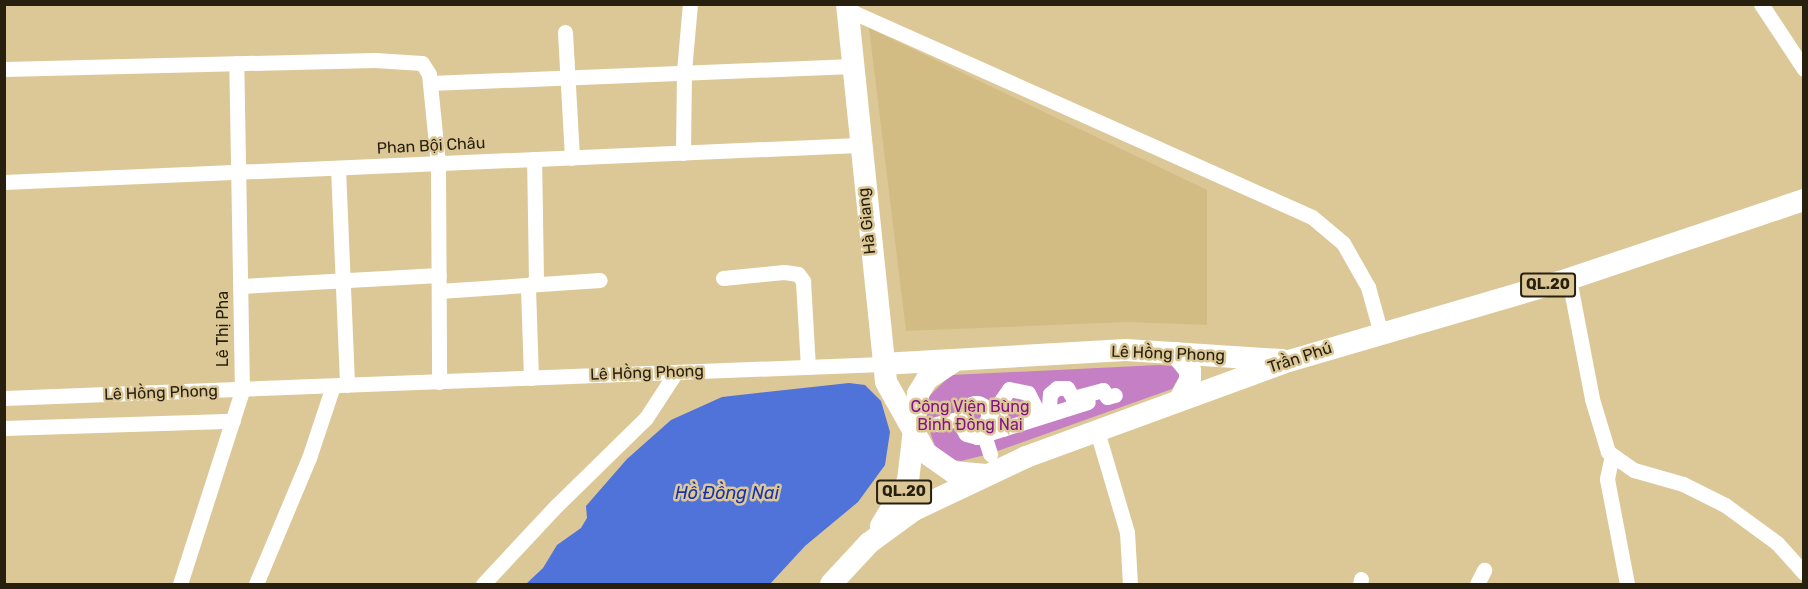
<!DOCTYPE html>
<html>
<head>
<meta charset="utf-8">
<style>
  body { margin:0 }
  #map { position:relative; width:1808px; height:589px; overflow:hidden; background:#dcc797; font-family:Rubik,sans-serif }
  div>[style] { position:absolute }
  .built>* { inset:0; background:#d3bb84 }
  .green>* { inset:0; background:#c57fc5 }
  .water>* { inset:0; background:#4f73d9 }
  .minor>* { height:15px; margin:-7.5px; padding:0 7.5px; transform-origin:7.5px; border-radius:7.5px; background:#fff }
  .minor>.ring { margin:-7.5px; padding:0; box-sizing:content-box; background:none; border:15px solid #fff; border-radius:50% }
  .highway>* { height:22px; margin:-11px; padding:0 11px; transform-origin:11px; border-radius:11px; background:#fff }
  span { translate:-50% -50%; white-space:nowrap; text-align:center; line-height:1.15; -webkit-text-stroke:5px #dcc797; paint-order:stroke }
  .shield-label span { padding:2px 4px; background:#dcc797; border:2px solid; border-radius:4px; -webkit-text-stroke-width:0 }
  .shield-label { font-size:15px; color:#28200e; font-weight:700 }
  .street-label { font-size:16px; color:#28200e }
  .park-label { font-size:16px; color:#851288 }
  .water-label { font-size:18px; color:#1a33ab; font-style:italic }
  .frame { position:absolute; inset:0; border:6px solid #28200e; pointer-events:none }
</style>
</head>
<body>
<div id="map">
  <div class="built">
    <div style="clip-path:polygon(869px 28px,1207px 190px,1207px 325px,1127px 322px,906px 331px)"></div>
  </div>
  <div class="green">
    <div style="clip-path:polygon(1159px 365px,1172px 366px,1181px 374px,1172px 389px,989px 454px,961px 461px,950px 459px,936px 449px,931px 435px,925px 413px,927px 398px,951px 375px)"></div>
  </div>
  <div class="water">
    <div style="clip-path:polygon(849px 383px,865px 385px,881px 401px,890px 432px,885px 465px,858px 502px,805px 546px,770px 584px,526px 584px,543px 568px,557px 545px,581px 528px,587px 518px,586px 506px,627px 459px,671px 420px,722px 397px)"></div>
  </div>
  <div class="minor">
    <div style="left:1761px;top:4px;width:78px;rotate:56.5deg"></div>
    <div style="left:846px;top:9px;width:510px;rotate:24.05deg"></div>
    <div style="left:1312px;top:217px;width:40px;rotate:40deg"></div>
    <div style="left:1343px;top:243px;width:51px;rotate:60.4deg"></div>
    <div style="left:1368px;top:287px;width:49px;rotate:74.5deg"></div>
    <div style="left:565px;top:32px;width:126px;rotate:86.8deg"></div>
    <div style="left:4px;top:69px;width:371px;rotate:-1.4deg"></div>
    <div style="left:375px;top:60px;width:47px;rotate:3.7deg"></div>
    <div style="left:422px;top:63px;width:13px;rotate:58deg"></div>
    <div style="left:429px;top:74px;width:90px;rotate:84.3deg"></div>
    <div style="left:438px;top:164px;width:218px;rotate:89.7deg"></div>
    <div style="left:430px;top:83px;width:422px;rotate:-2.3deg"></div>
    <div style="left:683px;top:153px;width:82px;rotate:-89.3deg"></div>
    <div style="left:684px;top:71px;width:67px;rotate:-84.9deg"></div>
    <div style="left:338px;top:168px;width:217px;rotate:87.6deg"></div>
    <div style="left:4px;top:182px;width:855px;rotate:-2.48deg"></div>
    <div style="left:723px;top:278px;width:61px;rotate:-5.6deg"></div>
    <div style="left:784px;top:272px;width:14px;rotate:8deg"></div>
    <div style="left:798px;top:274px;width:9px;rotate:54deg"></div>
    <div style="left:803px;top:281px;width:86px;rotate:86.7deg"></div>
    <div style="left:1569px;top:279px;width:122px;rotate:79.1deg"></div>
    <div style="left:1592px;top:399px;width:55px;rotate:73.2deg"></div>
    <div style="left:1608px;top:452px;width:32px;rotate:35deg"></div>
    <div style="left:1634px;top:470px;width:51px;rotate:15.9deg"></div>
    <div style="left:1683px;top:484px;width:47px;rotate:26.6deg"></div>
    <div style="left:1725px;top:505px;width:64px;rotate:36.2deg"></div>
    <div style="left:1777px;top:543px;width:40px;rotate:48deg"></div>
    <div style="left:241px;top:286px;width:198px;rotate:-3.2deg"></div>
    <div style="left:439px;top:291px;width:161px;rotate:-3.9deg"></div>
    <div style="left:531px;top:378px;width:91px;rotate:-91.9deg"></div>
    <div style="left:528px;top:287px;width:11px;rotate:-41deg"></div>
    <div style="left:536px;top:280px;width:121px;rotate:-90.9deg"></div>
    <div style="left:4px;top:398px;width:879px;rotate:-2.22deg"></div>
    <div class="ring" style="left:964px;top:403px;width:9px;height:9px"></div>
    <div style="left:936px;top:424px;width:22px;rotate:-13deg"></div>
    <div style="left:957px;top:419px;width:17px;rotate:59deg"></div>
    <div style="left:966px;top:434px;width:11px;rotate:15deg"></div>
    <div style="left:977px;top:437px;width:116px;rotate:-17.5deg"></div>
    <div style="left:4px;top:428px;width:229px;rotate:-1.8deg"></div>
    <div style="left:1003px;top:429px;width:25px;rotate:-102deg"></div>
    <div style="left:998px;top:405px;width:19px;rotate:-55deg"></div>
    <div style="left:1009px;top:389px;width:19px;rotate:12deg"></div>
    <div style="left:1028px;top:393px;width:18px;rotate:63deg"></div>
    <div style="left:1036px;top:409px;width:9px;rotate:27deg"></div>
    <div style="left:1044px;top:413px;width:8px;rotate:-50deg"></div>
    <div style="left:1049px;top:407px;width:13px;rotate:-86deg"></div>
    <div style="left:1050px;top:394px;width:9px;rotate:-41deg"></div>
    <div style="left:1057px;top:388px;width:10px"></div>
    <div style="left:1067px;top:388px;width:12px;rotate:59deg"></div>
    <div style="left:1073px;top:398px;width:31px;rotate:-15deg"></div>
    <div style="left:1103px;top:390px;width:8px;rotate:60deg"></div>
    <div style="left:1107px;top:397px;width:8px;rotate:-14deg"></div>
    <div style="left:1097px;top:431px;width:105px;rotate:73.5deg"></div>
    <div style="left:1127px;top:532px;width:52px;rotate:86.7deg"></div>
    <div style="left:984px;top:435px;width:20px;rotate:72deg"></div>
    <div style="left:1612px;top:455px;width:25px;rotate:102deg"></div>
    <div style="left:1607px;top:479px;width:107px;rotate:79.2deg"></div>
    <div style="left:180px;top:584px;width:203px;rotate:-72.2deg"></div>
    <div style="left:242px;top:391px;width:328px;rotate:-91deg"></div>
    <div style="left:256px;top:584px;width:137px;rotate:-67.2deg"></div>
    <div style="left:309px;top:458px;width:76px;rotate:-71.6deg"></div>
    <div style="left:483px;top:584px;width:107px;rotate:-46.9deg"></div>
    <div style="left:556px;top:506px;width:126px;rotate:-44.4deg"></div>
    <div style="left:646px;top:418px;width:55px;rotate:-56.9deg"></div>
    <div style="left:1360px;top:584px;width:5px;rotate:-79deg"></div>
    <div style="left:1477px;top:584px;width:16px;rotate:-63deg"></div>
  </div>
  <div class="highway">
    <div style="left:847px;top:4px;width:380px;rotate:84.1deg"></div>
    <div style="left:886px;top:382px;width:81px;rotate:60.6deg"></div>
    <div style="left:926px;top:453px;width:33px;rotate:35deg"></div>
    <div style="left:953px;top:472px;width:33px;rotate:5deg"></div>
    <div style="left:1176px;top:353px;width:22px;rotate:51deg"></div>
    <div style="left:1190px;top:370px;width:10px;rotate:90deg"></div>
    <div style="left:1190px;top:380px;width:22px;rotate:117deg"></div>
    <div style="left:882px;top:364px;width:244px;rotate:-3.3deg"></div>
    <div style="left:1126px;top:350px;width:156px;rotate:3.7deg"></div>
    <div style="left:881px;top:526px;width:52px;rotate:-59deg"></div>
    <div style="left:908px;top:481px;width:88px;rotate:-83.4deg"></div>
    <div style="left:918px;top:394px;width:17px;rotate:-59deg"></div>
    <div style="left:927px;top:379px;width:31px;rotate:-33deg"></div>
    <div style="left:831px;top:584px;width:56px;rotate:-47.2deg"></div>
    <div style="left:869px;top:543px;width:56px;rotate:-36.3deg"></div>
    <div style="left:914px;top:510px;width:124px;rotate:-25.3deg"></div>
    <div style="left:1026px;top:457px;width:280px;rotate:-20.1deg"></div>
    <div style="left:1289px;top:361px;width:292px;rotate:-16.3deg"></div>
    <div style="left:1569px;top:279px;width:248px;rotate:-18.6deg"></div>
  </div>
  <div class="shield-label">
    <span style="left:1548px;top:285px">QL.20</span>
    <span style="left:904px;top:492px">QL.20</span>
  </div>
  <div class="street-label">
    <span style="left:431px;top:146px;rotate:-3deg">Phan Bội Châu</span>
    <span style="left:867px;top:221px;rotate:-96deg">Hà Giang</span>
    <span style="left:223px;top:329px;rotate:-90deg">Lê Thị Pha</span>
    <span style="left:1168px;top:354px;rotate:2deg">Lê Hồng Phong</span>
    <span style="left:1300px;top:358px;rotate:-18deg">Trần Phú</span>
    <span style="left:647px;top:373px;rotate:-2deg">Lê Hồng Phong</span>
    <span style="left:161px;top:393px;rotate:-2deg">Lê Hồng Phong</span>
  </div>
  <div class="park-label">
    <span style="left:970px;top:416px">Công Viên Bùng<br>Binh Đồng Nai</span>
  </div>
  <div class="water-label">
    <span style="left:727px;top:493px">Hồ Đồng Nai</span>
  </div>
  <div class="frame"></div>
</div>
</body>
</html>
